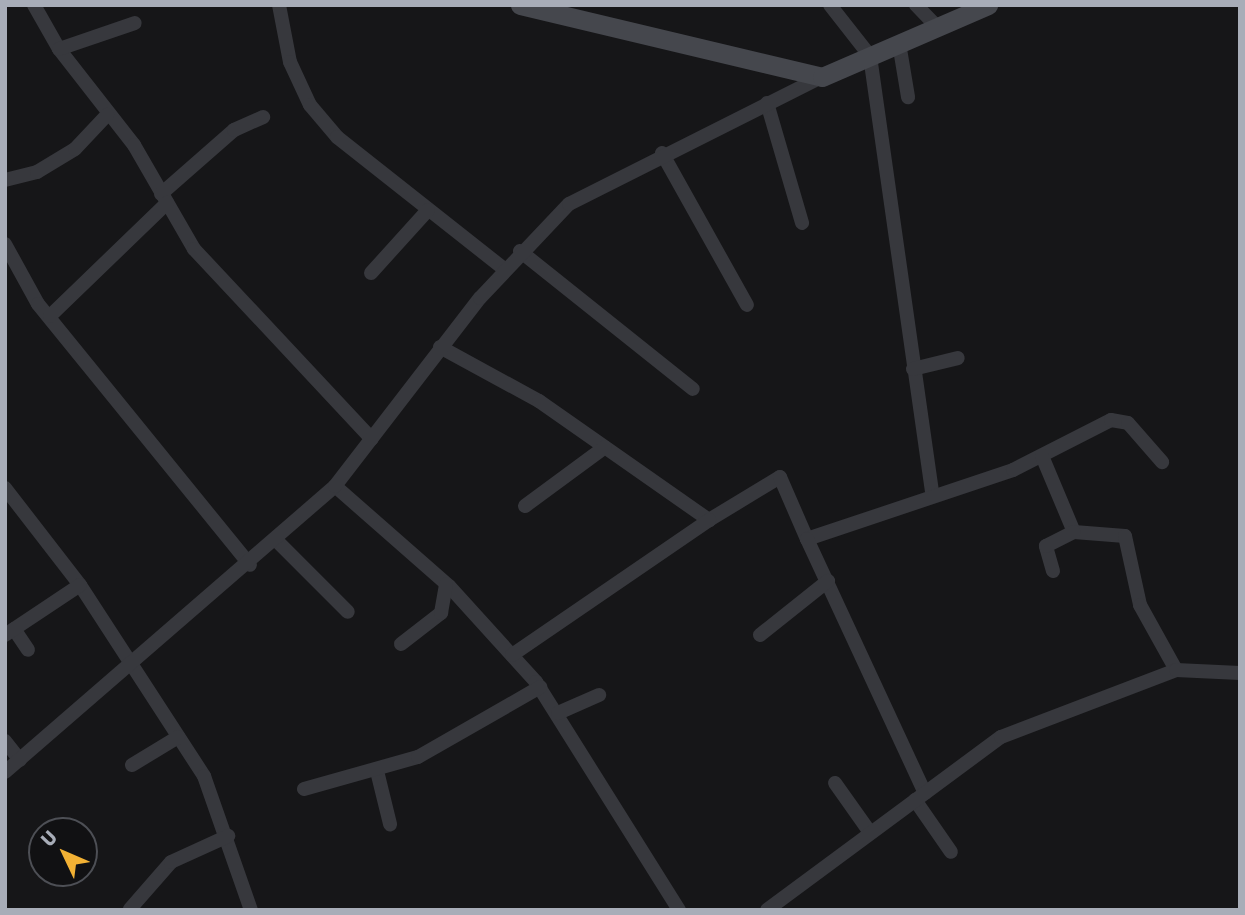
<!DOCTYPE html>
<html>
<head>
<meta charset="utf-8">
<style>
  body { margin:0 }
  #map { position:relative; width:1245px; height:915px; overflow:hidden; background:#161618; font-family:Jost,sans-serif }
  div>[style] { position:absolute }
  .street>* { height:14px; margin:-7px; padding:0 7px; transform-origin:7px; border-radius:7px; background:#37383d }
  .secondary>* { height:19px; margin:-9.5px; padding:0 9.5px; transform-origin:9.5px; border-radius:9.5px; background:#45474d }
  span { translate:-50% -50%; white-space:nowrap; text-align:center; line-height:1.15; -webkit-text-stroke:5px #111113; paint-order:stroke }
  .frame { position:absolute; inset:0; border:7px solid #a8adb8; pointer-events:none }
  .north { position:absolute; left:28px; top:817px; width:70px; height:70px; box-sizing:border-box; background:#111113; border:2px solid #4d4f55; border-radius:50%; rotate:314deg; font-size:19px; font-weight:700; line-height:28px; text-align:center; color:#a8adb8 }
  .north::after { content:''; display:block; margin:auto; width:24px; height:32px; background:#f2b134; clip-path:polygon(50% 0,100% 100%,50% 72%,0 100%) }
</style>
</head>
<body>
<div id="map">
  <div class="street">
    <div style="left:34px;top:5px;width:51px;rotate:60.4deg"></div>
    <div style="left:59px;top:49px;width:122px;rotate:52deg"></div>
    <div style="left:134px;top:145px;width:120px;rotate:60deg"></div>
    <div style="left:194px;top:249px;width:260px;rotate:46.9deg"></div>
    <div style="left:279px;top:5px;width:58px;rotate:79.1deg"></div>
    <div style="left:290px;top:62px;width:47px;rotate:65.1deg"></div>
    <div style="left:310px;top:105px;width:42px;rotate:49.8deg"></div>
    <div style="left:337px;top:137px;width:213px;rotate:38.3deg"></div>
    <div style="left:830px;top:5px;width:65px;rotate:51.9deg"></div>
    <div style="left:870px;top:56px;width:444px;rotate:81.9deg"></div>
    <div style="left:916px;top:5px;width:29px;rotate:46deg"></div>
    <div style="left:899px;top:43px;width:55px;rotate:80.5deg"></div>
    <div style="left:59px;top:49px;width:80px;rotate:-18.9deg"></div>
    <div style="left:767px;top:103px;width:125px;rotate:73.7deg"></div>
    <div style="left:662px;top:153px;width:174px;rotate:60.8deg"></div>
    <div style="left:5px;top:180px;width:33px;rotate:-14deg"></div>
    <div style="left:37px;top:172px;width:44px;rotate:-31.2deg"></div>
    <div style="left:75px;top:149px;width:47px;rotate:-46.7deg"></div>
    <div style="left:161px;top:194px;width:97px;rotate:-41.2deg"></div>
    <div style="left:234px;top:130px;width:32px;rotate:-24deg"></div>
    <div style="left:5px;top:244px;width:68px;rotate:61.2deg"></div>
    <div style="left:38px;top:304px;width:336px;rotate:50.9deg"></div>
    <div style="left:520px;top:251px;width:221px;rotate:38.6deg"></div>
    <div style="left:371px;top:273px;width:85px;rotate:-47.9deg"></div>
    <div style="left:50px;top:316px;width:163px;rotate:-44deg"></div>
    <div style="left:440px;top:347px;width:113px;rotate:28.6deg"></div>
    <div style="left:539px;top:401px;width:208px;rotate:35deg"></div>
    <div style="left:709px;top:520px;width:83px;rotate:-31.2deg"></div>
    <div style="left:780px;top:477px;width:68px;rotate:66.5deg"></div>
    <div style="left:807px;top:539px;width:217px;rotate:-18.5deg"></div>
    <div style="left:1013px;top:470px;width:110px;rotate:-27deg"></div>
    <div style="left:1111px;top:420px;width:17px;rotate:10deg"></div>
    <div style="left:1128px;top:423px;width:52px;rotate:48.9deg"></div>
    <div style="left:913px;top:369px;width:46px;rotate:-13.7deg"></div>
    <div style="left:1042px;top:456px;width:82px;rotate:67.2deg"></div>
    <div style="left:1074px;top:532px;width:51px;rotate:4.5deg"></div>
    <div style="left:1125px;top:536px;width:71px;rotate:77.7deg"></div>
    <div style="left:1140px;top:605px;width:74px;rotate:61deg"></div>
    <div style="left:335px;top:486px;width:152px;rotate:41.3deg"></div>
    <div style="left:449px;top:586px;width:130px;rotate:47.8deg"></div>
    <div style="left:536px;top:682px;width:269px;rotate:57.9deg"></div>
    <div style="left:5px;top:488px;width:123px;rotate:52.3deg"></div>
    <div style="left:80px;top:585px;width:228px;rotate:57deg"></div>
    <div style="left:204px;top:776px;width:142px;rotate:70.7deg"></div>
    <div style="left:525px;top:506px;width:99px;rotate:-36.4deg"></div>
    <div style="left:807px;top:539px;width:280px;rotate:65.1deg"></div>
    <div style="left:277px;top:541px;width:100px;rotate:45deg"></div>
    <div style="left:1053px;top:571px;width:26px;rotate:-106deg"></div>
    <div style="left:1046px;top:546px;width:31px;rotate:-27deg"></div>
    <div style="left:14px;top:629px;width:25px;rotate:56deg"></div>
    <div style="left:5px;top:635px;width:90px;rotate:-33.7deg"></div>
    <div style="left:760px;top:635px;width:87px;rotate:-38.5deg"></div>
    <div style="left:401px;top:644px;width:51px;rotate:-37.8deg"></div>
    <div style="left:441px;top:613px;width:29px;rotate:-80deg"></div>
    <div style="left:512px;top:655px;width:239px;rotate:-34.4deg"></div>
    <div style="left:558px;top:713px;width:45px;rotate:-23.7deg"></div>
    <div style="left:5px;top:741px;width:24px;rotate:52deg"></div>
    <div style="left:132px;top:765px;width:54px;rotate:-31.3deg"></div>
    <div style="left:377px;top:771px;width:55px;rotate:76.2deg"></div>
    <div style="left:5px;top:772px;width:437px;rotate:-40.9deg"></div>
    <div style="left:335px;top:486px;width:237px;rotate:-52.4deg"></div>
    <div style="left:480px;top:298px;width:129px;rotate:-46.6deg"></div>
    <div style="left:569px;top:204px;width:283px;rotate:-26.7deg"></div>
    <div style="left:835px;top:783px;width:59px;rotate:54.7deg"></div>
    <div style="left:304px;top:789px;width:118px;rotate:-15.7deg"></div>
    <div style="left:418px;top:757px;width:141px;rotate:-29.8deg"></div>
    <div style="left:915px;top:800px;width:63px;rotate:55.3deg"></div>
    <div style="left:130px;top:909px;width:62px;rotate:-48.9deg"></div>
    <div style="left:171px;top:862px;width:63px;rotate:-24.5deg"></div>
    <div style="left:767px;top:910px;width:291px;rotate:-36.5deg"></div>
    <div style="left:1001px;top:737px;width:187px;rotate:-20.9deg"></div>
    <div style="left:1176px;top:670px;width:64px;rotate:2.7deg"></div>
  </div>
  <div class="secondary">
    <div style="left:520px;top:5px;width:310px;rotate:13.4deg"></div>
    <div style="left:822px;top:77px;width:181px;rotate:-23.4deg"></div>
  </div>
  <div class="frame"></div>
  <div class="north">U</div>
</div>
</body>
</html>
